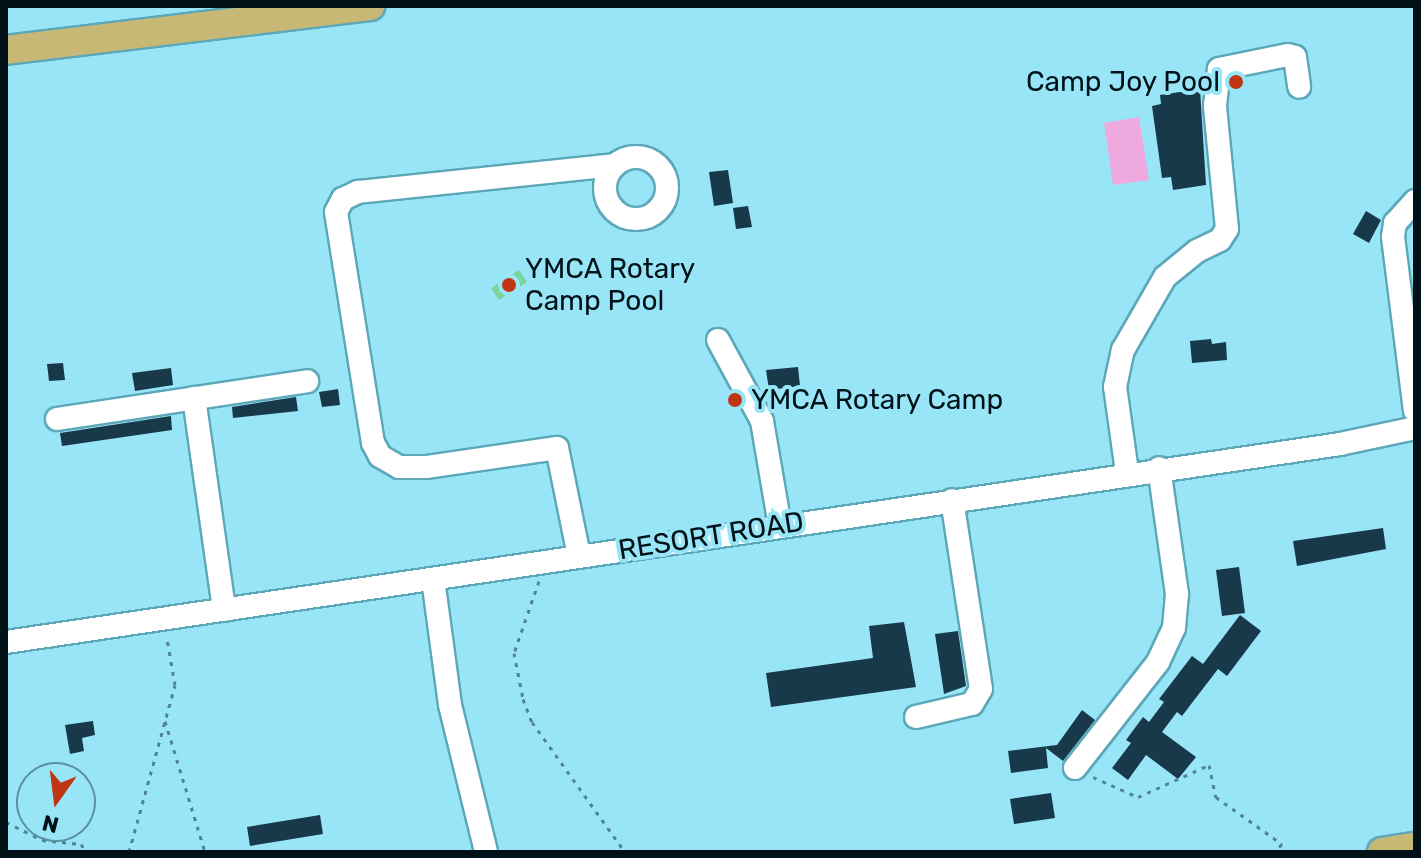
<!DOCTYPE html>
<html>
<head>
<meta charset="utf-8">
<style>
  body { margin:0 }
  #map { position:relative; width:1421px; height:858px; overflow:hidden; background:#99e5f8; font-family:Rubik,sans-serif }
  div>[style] { position:absolute }
  .green>* { inset:0; background:#eea9df }
  .water>* { inset:0; background:#78d499 }
  .building>* { inset:0; background:#18394a }
  .path>* { height:3px; margin-top:-1.5px; transform-origin:0; background:repeating-linear-gradient(90deg,#528390 0 4px,transparent 0 10px) }
  .roads { filter:drop-shadow(2px 0 #5ca8b9) drop-shadow(-2px 0 #5ca8b9) drop-shadow(0 2px #5ca8b9) drop-shadow(0 -2px #5ca8b9) }
  .minor>* { height:22px; margin:-11px; padding:0 11px; transform-origin:11px; border-radius:11px; background:#fff }
  .minor>.ring { margin:-11px; padding:0; box-sizing:content-box; background:none; border:22px solid #fff; border-radius:50% }
  .major>* { height:28px; margin:-14px; padding:0 14px; transform-origin:14px; border-radius:14px; background:#c7b876 }
  .dots>* { width:22px; height:22px; translate:-50% -50%; box-sizing:border-box; border:4px solid #99e5f8; border-radius:50% }
  span { translate:-50% -50%; white-space:nowrap; text-align:center; line-height:1.15; -webkit-text-stroke:8px #99e5f8; paint-order:stroke }
  .poi-label { font-size:28px; color:#001217 }
  .right { translate:-100% -50%; text-align:right }
  .left { translate:0 -50%; text-align:left }
  .street-label { font-size:28px; color:#001217 }
  .frame { position:absolute; inset:0; border:8px solid #001217; pointer-events:none }
  .north { position:absolute; left:16px; top:762px; width:80px; height:80px; box-sizing:border-box; background:#99e5f8; border:2px solid #5c919e; border-radius:50%; rotate:194deg; font-size:22px; font-weight:700; line-height:32px; text-align:center; color:#001217 }
  .north::after { content:''; display:block; margin:auto; width:28px; height:36px; background:#c03613; clip-path:polygon(50% 0,100% 100%,50% 72%,0 100%) }
</style>
</head>
<body>
<div id="map">
  <div class="green">
    <div style="clip-path:polygon(1139px 117px,1149px 180px,1113px 185px,1104px 123px)"></div>
  </div>
  <div class="water">
    <div style="clip-path:polygon(519px 270px,527px 282px,499px 300px,491px 288px)"></div>
  </div>
  <div class="building">
    <div style="clip-path:polygon(1200px 89px,1206px 185px,1173px 190px,1171px 177px,1162px 178px,1152px 106px,1161px 104px,1160px 95px)"></div>
    <div style="clip-path:polygon(728px 170px,733px 203px,714px 206px,709px 172px)"></div>
    <div style="clip-path:polygon(748px 206px,752px 227px,736px 229px,733px 208px)"></div>
    <div style="clip-path:polygon(1366px 211px,1381px 220px,1369px 243px,1353px 234px)"></div>
    <div style="clip-path:polygon(1211px 339px,1212px 344px,1226px 342px,1227px 360px,1192px 363px,1190px 341px)"></div>
    <div style="clip-path:polygon(63px 363px,65px 380px,49px 381px,47px 364px)"></div>
    <div style="clip-path:polygon(798px 367px,800px 386px,769px 390px,766px 370px)"></div>
    <div style="clip-path:polygon(171px 368px,173px 385px,135px 391px,132px 373px)"></div>
    <div style="clip-path:polygon(338px 389px,340px 405px,322px 407px,319px 392px)"></div>
    <div style="clip-path:polygon(296px 397px,298px 411px,233px 418px,232px 407px)"></div>
    <div style="clip-path:polygon(171px 416px,172px 430px,62px 446px,60px 433px)"></div>
    <div style="clip-path:polygon(1383px 528px,1386px 549px,1297px 566px,1293px 541px)"></div>
    <div style="clip-path:polygon(1239px 567px,1245px 613px,1222px 616px,1216px 570px)"></div>
    <div style="clip-path:polygon(1240px 615px,1261px 631px,1227px 676px,1218px 669px,1182px 716px,1177px 712px,1162px 732px,1196px 757px,1178px 779px,1146px 755px,1128px 780px,1112px 768px,1131px 743px,1126px 740px,1143px 717px,1149px 722px,1164px 702px,1159px 699px,1192px 656px,1203px 664px)"></div>
    <div style="clip-path:polygon(904px 622px,916px 687px,771px 707px,766px 673px,873px 658px,869px 626px)"></div>
    <div style="clip-path:polygon(958px 631px,966px 686px,944px 694px,935px 634px)"></div>
    <div style="clip-path:polygon(1082px 710px,1095px 720px,1063px 761px,1046px 748px,1048px 768px,1011px 773px,1008px 751px,1057px 745px)"></div>
    <div style="clip-path:polygon(93px 721px,95px 735px,82px 738px,84px 751px,70px 754px,65px 725px)"></div>
    <div style="clip-path:polygon(1051px 793px,1055px 818px,1014px 824px,1010px 799px)"></div>
    <div style="clip-path:polygon(320px 815px,323px 834px,250px 846px,247px 827px)"></div>
  </div>
  <div class="path">
    <div style="left:539px;top:581px;width:76px;rotate:109.1deg"></div>
    <div style="left:514px;top:653px;width:47px;rotate:78.9deg"></div>
    <div style="left:523px;top:699px;width:25px;rotate:69deg"></div>
    <div style="left:532px;top:722px;width:160px;rotate:54.4deg"></div>
    <div style="left:165px;top:721px;width:137px;rotate:73deg"></div>
    <div style="left:1093px;top:777px;width:49px;rotate:24deg"></div>
    <div style="left:1138px;top:797px;width:78px;rotate:-24.3deg"></div>
    <div style="left:1209px;top:765px;width:33px;rotate:78deg"></div>
    <div style="left:1216px;top:797px;width:81px;rotate:35.5deg"></div>
    <div style="left:1282px;top:844px;width:11px;rotate:135deg"></div>
    <div style="left:6px;top:822px;width:40px;rotate:26.6deg"></div>
    <div style="left:42px;top:840px;width:39px;rotate:6deg"></div>
    <div style="left:81px;top:844px;width:9px;rotate:58deg"></div>
    <div style="left:129px;top:852px;width:173px;rotate:-74.6deg"></div>
    <div style="left:175px;top:685px;width:48px;rotate:-99.7deg"></div>
  </div>
  <div class="roads">
    <div class="minor">
      <div class="ring" style="left:605px;top:157px;width:40px;height:40px"></div>
      <div style="left:1415px;top:201px;width:30px;rotate:132deg"></div>
      <div style="left:1395px;top:223px;width:14px;rotate:98deg"></div>
      <div style="left:1393px;top:237px;width:175px;rotate:82.8deg"></div>
      <div style="left:718px;top:340px;width:92px;rotate:61.5deg"></div>
      <div style="left:762px;top:421px;width:107px;rotate:80.3deg"></div>
      <div style="left:194px;top:398px;width:214px;rotate:81.9deg"></div>
      <div style="left:57px;top:419px;width:253px;rotate:-8.6deg"></div>
      <div style="left:1127px;top:472px;width:86px;rotate:-98deg"></div>
      <div style="left:1115px;top:387px;width:38px;rotate:-78deg"></div>
      <div style="left:1123px;top:350px;width:84px;rotate:-60.1deg"></div>
      <div style="left:1165px;top:277px;width:41px;rotate:-39.1deg"></div>
      <div style="left:1197px;top:251px;width:25px;rotate:-26deg"></div>
      <div style="left:1220px;top:240px;width:13px;rotate:-58deg"></div>
      <div style="left:1227px;top:229px;width:124px;rotate:-95.6deg"></div>
      <div style="left:1215px;top:106px;width:37px;rotate:-84deg"></div>
      <div style="left:1219px;top:69px;width:70px;rotate:-11.5deg"></div>
      <div style="left:1288px;top:55px;width:7px;rotate:16deg"></div>
      <div style="left:1295px;top:57px;width:30px;rotate:82deg"></div>
      <div style="left:579px;top:556px;width:110px;rotate:-101.5deg"></div>
      <div style="left:557px;top:448px;width:131px;rotate:171.7deg"></div>
      <div style="left:427px;top:467px;width:28px;rotate:180deg"></div>
      <div style="left:399px;top:467px;width:22px;rotate:-150deg"></div>
      <div style="left:380px;top:456px;width:15px;rotate:-118deg"></div>
      <div style="left:373px;top:443px;width:234px;rotate:-99.1deg"></div>
      <div style="left:336px;top:212px;width:15px;rotate:-62deg"></div>
      <div style="left:343px;top:199px;width:17px;rotate:-25deg"></div>
      <div style="left:358px;top:192px;width:258px;rotate:-6deg"></div>
      <div style="left:433px;top:579px;width:127px;rotate:82.3deg"></div>
      <div style="left:450px;top:705px;width:151px;rotate:76.2deg"></div>
      <div style="left:6px;top:642px;width:1349px;rotate:-8.44deg"></div>
      <div style="left:1340px;top:444px;width:77px;rotate:-12deg"></div>
      <div style="left:916px;top:717px;width:57px;rotate:-13.1deg"></div>
      <div style="left:972px;top:704px;width:17px;rotate:-59deg"></div>
      <div style="left:981px;top:689px;width:191px;rotate:-98.7deg"></div>
      <div style="left:1075px;top:768px;width:135px;rotate:-51.9deg"></div>
      <div style="left:1158px;top:662px;width:38px;rotate:-65deg"></div>
      <div style="left:1174px;top:628px;width:34px;rotate:-85deg"></div>
      <div style="left:1177px;top:594px;width:127px;rotate:-98.1deg"></div>
    </div>
    <div class="major">
      <div style="left:6px;top:50px;width:367px;rotate:-6.9deg"></div>
      <div style="left:1382px;top:852px;width:33px;rotate:-9deg"></div>
    </div>
  </div>
  <div class="dots">
    <div style="left:1236px;top:82px;background:#c03613"></div>
    <div style="left:509px;top:285px;background:#c03613"></div>
    <div style="left:735px;top:400px;background:#c03613"></div>
  </div>
  <div class="poi-label">
    <span class="right" style="left:1220px;top:82px">Camp Joy Pool</span>
    <span class="left" style="left:525px;top:285px">YMCA Rotary<br>Camp Pool</span>
    <span class="left" style="left:751px;top:400px">YMCA Rotary Camp</span>
  </div>
  <div class="street-label">
    <span style="left:711px;top:536px;rotate:-9deg">RESORT ROAD</span>
  </div>
  <div class="frame"></div>
  <div class="north">N</div>
</div>
</body>
</html>
